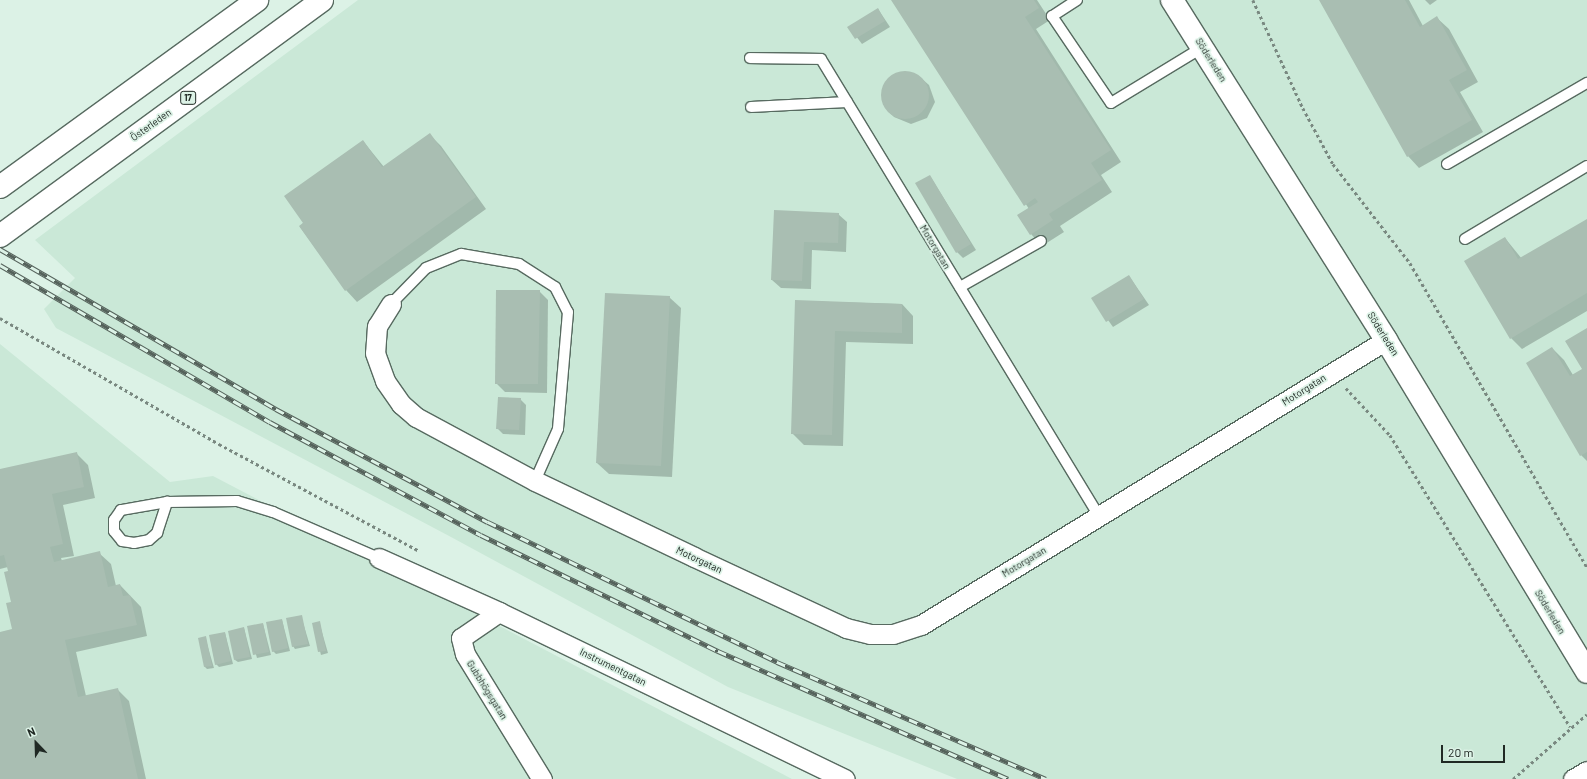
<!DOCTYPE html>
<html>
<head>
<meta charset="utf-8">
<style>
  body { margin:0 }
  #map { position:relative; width:1587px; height:779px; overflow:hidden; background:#dcf2e6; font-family:Barlow,sans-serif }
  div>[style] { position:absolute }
  .built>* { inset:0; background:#cae8d7 }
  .shadow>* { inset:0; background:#0003 }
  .building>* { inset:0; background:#a9beb2 }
  .round { border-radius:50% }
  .path>* { height:2.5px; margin-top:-1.25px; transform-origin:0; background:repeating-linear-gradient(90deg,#798880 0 3px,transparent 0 6px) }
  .roads { filter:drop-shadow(1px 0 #576a60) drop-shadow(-1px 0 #576a60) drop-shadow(0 1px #576a60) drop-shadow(0 -1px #576a60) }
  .lane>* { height:10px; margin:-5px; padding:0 5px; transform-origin:5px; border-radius:5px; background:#fff }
  .street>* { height:19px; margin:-9.5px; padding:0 9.5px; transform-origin:9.5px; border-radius:9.5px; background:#fff }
  .secondary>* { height:22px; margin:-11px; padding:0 11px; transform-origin:11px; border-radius:11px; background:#fff }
  .primary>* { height:22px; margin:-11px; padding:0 11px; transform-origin:11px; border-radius:11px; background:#fff }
  .rail>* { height:4.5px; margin-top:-2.25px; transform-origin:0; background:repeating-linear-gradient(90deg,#dcf2e6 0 9px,#55625b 0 18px); box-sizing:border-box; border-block:1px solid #55625b }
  span { translate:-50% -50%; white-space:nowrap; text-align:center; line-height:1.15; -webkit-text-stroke:3.5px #dcf2e6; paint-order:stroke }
  .shield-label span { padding:1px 3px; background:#dcf2e6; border:1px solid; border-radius:3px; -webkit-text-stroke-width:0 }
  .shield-label { font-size:9px; color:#202924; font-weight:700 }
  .street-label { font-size:10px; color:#202924 }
  .north { position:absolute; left:16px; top:723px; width:40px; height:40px; -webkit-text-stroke:3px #dcf2e6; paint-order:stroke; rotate:337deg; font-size:11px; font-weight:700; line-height:16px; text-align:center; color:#202924 }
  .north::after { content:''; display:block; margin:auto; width:14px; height:18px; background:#202924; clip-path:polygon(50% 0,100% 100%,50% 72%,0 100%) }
  .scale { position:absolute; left:1441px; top:745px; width:64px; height:18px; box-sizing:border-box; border:2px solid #202924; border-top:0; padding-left:5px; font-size:12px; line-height:14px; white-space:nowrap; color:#202924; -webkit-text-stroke:3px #dcf2e6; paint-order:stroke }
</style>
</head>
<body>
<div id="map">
  <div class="built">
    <div style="clip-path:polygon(358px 0,1587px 0,1587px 779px,957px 779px,728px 687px,451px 537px,56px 328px,44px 309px,75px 278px,35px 240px)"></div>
    <div style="clip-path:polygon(0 344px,170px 482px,213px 476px,792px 779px,0 779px)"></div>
  </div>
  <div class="shadow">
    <div style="clip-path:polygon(893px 0,1037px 0,1050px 20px,1036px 29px,1121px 162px,1101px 175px,1112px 192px,1060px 226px,1064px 232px,1042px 246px,1031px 234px,1029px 209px)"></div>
    <div style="clip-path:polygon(1322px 0,1409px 0,1423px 26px,1437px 18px,1449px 29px,1478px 82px,1460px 92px,1483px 132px,1419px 168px,1408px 156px)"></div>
    <div style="clip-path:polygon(1425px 0,1437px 0,1430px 5px)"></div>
    <div style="clip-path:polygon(878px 9px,890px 27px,862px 44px,849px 27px)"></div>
    <div style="clip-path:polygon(906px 72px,922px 79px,929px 85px,935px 102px,927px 118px,911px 124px,894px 117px,888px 111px,882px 94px,887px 81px,893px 75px)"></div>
    <div style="clip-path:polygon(430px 135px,441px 146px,486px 209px,357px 302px,346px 290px,300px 227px,363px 141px,384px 167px)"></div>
    <div style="clip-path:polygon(930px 176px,976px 250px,963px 258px,957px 252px)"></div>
    <div style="clip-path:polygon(775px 211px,838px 214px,847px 222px,846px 252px,812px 250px,811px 289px,781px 288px,772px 280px)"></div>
    <div style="clip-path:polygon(1587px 220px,1587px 311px,1522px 349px,1511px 338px,1505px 238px,1522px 259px)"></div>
    <div style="clip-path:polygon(1129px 276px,1149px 305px,1113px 327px,1093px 299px)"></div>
    <div style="clip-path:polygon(539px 291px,548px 300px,547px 393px,505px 392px,496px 383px)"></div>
    <div style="clip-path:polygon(669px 297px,681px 308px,672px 477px,609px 474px,597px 463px)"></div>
    <div style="clip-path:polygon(796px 301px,902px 304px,913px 316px,913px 344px,846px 342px,843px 446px,804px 445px,792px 433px)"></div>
    <div style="clip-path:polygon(1587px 329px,1587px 461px,1581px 455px,1552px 348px,1564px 360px,1573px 375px,1583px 370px)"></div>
    <div style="clip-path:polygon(520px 399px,526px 405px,525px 435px,503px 434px,497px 428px)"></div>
    <div style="clip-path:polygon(76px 453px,88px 465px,95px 498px,63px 505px,74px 556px,61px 558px,62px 561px,99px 553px,111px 564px,116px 586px,120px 585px,141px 607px,147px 636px,76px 652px,86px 696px,117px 689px,129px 701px,146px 779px,0 779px,0 633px,13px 630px,9px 572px,8px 567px,0 569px,0 470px)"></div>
    <div style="clip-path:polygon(301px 616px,310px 646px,295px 649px,293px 646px)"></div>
    <div style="clip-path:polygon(282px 620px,290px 651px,276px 654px,273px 651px)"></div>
    <div style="clip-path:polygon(319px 622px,328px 653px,321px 655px,313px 624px)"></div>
    <div style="clip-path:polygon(263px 624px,271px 655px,257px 658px,248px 627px)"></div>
    <div style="clip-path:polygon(244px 628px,252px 659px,238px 662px,235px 660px)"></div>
    <div style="clip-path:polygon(225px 633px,233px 664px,219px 667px,216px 664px)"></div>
    <div style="clip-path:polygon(205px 637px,214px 668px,207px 669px,205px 667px)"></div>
  </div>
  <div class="building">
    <div style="clip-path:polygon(891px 0,1034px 0,1039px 8px,1025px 17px,1111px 150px,1091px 163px,1102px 180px,1049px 214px,1053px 220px,1030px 235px,1017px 215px,1038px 202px,1035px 198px,1024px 206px)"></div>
    <div style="clip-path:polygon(1319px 0,1405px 0,1420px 27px,1437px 16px,1467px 70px,1449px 80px,1472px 120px,1407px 157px)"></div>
    <div style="clip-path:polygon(878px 8px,885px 21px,855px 39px,847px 27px)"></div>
    <div class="round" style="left:881px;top:71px;width:48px;height:48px"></div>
    <div style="clip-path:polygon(430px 133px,476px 197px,345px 291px,299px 226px,303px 223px,284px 196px,363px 140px,382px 167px)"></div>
    <div style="clip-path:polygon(930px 175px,971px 244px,956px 253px,915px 183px)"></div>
    <div style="clip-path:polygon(774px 210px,839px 213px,838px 243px,804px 242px,802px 281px,771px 280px)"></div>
    <div style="clip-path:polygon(1587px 219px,1587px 293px,1510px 339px,1464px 261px,1505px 237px,1518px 259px)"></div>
    <div style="clip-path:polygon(1129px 275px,1144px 299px,1106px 322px,1091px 298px)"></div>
    <div style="clip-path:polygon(496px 290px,540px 290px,538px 384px,495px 384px)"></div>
    <div style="clip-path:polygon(605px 293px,670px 296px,661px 466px,596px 463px)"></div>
    <div style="clip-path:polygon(795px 300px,902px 304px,902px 333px,835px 331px,832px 435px,791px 434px)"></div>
    <div style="clip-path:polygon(1587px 328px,1587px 452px,1580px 456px,1526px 363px,1552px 347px,1570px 376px,1582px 369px,1565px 341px)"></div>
    <div style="clip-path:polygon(498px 397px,521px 398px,519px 430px,496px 429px)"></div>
    <div style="clip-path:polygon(77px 452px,84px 487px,52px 494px,63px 544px,50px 547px,54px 562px,100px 551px,108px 587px,120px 584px,123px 596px,130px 595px,137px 625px,65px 640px,78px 697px,118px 688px,138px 779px,0 779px,0 632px,12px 629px,6px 603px,11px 602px,4px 572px,8px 571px,4px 555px,0 556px,0 469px)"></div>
    <div style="clip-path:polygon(302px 615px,308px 644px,292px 647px,286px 618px)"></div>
    <div style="clip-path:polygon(282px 619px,288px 648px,272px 652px,266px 622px)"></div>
    <div style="clip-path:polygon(320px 621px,326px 651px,318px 652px,312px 623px)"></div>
    <div style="clip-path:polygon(263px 623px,269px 652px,253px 655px,247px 626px)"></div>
    <div style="clip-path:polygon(244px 627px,250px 657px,234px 660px,228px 631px)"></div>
    <div style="clip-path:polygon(225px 632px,231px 661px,215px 665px,209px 635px)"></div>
    <div style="clip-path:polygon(206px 636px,212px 666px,204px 667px,198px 638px)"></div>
  </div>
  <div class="path">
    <div style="left:1253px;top:0;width:119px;rotate:65.2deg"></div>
    <div style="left:1303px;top:108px;width:64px;rotate:61.8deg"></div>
    <div style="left:1333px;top:164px;width:125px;rotate:52.1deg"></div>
    <div style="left:1410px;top:263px;width:352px;rotate:59.8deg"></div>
    <div style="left:0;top:318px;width:253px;rotate:29.9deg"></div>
    <div style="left:219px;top:444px;width:227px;rotate:28.1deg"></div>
    <div style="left:1346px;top:388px;width:64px;rotate:46.9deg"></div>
    <div style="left:1390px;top:435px;width:343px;rotate:58.3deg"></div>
    <div style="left:1513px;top:779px;width:98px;rotate:-41.3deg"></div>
  </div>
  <div class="roads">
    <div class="lane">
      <div style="left:1077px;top:0;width:30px;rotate:147deg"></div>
      <div style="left:1052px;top:16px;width:105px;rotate:55.9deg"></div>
      <div style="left:1111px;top:103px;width:108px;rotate:-31.3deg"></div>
      <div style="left:750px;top:58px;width:71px;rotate:0.8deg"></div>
      <div style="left:821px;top:59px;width:535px;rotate:58.69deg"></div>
      <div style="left:751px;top:107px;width:96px;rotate:-3deg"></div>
      <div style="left:1447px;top:164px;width:162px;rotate:-30.1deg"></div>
      <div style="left:1465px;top:239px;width:142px;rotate:-30.9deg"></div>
      <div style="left:960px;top:287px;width:93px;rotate:-29.6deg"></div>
      <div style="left:391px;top:304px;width:50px;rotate:-45.8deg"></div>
      <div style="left:426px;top:268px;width:38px;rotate:-22deg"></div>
      <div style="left:461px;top:254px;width:59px;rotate:9.8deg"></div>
      <div style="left:519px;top:264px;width:43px;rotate:32.6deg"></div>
      <div style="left:555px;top:287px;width:28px;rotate:63deg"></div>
      <div style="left:568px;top:312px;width:117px;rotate:94.9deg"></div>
      <div style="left:558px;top:429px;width:57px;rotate:113.9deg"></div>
      <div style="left:167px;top:502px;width:47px;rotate:170.1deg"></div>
      <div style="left:121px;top:510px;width:12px;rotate:125deg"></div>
      <div style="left:114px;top:520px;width:11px;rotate:90deg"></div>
      <div style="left:114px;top:531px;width:13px;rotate:51deg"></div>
      <div style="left:122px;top:541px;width:12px;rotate:9deg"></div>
      <div style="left:134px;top:543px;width:15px;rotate:-11deg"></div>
      <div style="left:149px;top:540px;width:11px;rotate:-41deg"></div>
      <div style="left:157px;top:533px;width:33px;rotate:-72deg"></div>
      <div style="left:167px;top:502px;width:70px;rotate:-0.8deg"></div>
      <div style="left:237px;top:501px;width:38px;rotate:17deg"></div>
      <div style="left:273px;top:512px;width:116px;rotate:23.5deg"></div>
    </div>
    <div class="street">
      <div style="left:391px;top:304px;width:26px;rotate:122deg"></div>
      <div style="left:377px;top:326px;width:27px;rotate:94deg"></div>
      <div style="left:375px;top:353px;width:30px;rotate:70deg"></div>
      <div style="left:385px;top:381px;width:28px;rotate:55deg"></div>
      <div style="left:401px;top:404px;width:20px;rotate:41deg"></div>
      <div style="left:416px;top:417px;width:135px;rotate:28.3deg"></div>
      <div style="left:535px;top:481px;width:176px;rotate:25.5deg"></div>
      <div style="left:694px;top:557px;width:168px;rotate:25deg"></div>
      <div style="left:846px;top:628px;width:25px;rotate:14deg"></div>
      <div style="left:870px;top:634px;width:23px"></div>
      <div style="left:893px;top:634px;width:29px;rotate:-18deg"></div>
      <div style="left:921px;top:625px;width:545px;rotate:-31.5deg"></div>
      <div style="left:379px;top:558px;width:132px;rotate:24.2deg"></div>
      <div style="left:499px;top:612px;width:384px;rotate:25.8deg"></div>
      <div style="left:499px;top:612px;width:46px;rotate:145.6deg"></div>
      <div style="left:461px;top:638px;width:16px;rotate:76deg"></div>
      <div style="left:465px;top:654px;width:147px;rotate:58.4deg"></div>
      <div style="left:1573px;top:779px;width:16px;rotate:-30deg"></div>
    </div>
    <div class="secondary">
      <div style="left:1172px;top:0;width:402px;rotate:57.8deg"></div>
      <div style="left:1386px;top:340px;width:388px;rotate:58.8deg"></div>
    </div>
    <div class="primary">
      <div style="left:0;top:187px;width:318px;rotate:-36deg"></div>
      <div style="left:0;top:236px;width:399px;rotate:-36.2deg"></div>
    </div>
  </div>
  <div class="rail">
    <div style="left:0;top:249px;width:319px;rotate:30.1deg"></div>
    <div style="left:276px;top:409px;width:240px;rotate:28.1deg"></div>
    <div style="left:488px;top:522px;width:321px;rotate:25.8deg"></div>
    <div style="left:777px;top:662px;width:293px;rotate:23.5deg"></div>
    <div style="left:0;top:265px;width:312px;rotate:30.2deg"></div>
    <div style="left:270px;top:422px;width:239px;rotate:28.2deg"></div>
    <div style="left:481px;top:535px;width:264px;rotate:26.1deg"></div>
    <div style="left:718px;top:651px;width:317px;rotate:23.8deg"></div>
  </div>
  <div class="shield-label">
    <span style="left:188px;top:98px">17</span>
  </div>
  <div class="street-label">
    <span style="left:1211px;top:60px;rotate:58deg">Söderleden</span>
    <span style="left:151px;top:125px;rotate:-36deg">Österleden</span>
    <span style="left:935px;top:247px;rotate:59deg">Motorgatan</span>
    <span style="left:1383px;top:334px;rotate:58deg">Söderleden</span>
    <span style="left:1304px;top:390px;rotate:-32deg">Motorgatan</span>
    <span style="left:699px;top:560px;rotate:25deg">Motorgatan</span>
    <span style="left:1024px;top:562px;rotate:-31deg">Motorgatan</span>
    <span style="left:1550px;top:612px;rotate:59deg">Söderleden</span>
    <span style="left:613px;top:667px;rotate:26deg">Instrumentgatan</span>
    <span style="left:487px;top:690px;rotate:58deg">Gubbhögsgatan</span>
  </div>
  <div class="north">N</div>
  <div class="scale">20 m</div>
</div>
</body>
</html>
